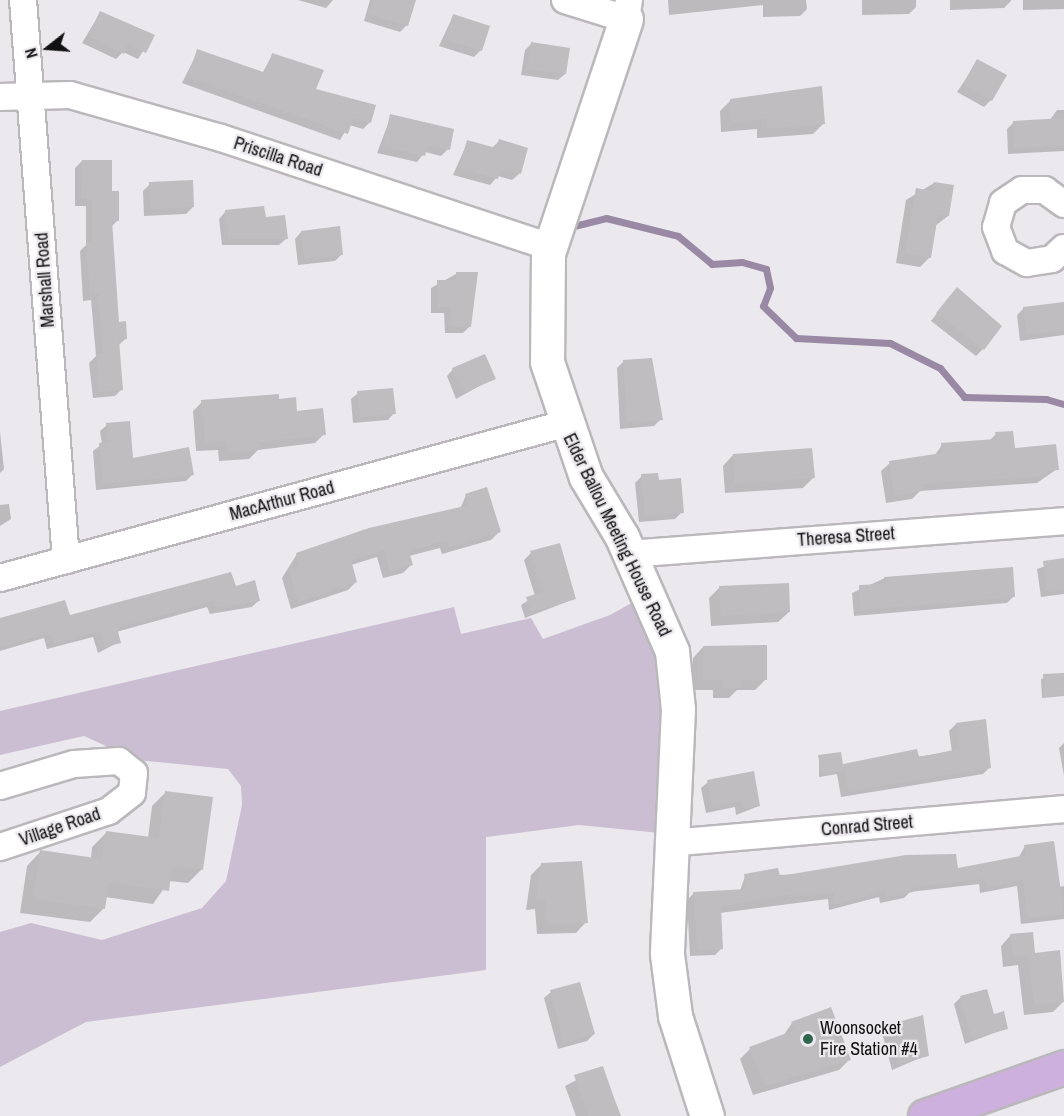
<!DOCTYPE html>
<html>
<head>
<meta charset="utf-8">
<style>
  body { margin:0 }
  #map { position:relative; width:1064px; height:1116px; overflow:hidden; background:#ebe9ed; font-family:"Archivo Narrow",sans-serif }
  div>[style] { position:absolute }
  .green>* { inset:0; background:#cbbed3 }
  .shadow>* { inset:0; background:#0003 }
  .stream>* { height:7px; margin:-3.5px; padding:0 3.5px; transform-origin:3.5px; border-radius:3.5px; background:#9a89a4 }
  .building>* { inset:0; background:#bfbdc0 }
  .roads { filter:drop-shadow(2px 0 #bab8bb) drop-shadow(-2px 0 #bab8bb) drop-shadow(0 2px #bab8bb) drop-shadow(0 -2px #bab8bb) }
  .street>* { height:26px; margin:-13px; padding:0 13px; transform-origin:13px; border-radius:13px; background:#fff }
  .secondary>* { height:33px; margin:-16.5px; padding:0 16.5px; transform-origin:16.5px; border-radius:16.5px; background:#fff }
  .primary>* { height:33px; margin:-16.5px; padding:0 16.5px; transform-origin:16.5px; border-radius:16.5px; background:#ceb0df }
  .dots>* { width:16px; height:16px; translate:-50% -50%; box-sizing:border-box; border:3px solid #ebe9ed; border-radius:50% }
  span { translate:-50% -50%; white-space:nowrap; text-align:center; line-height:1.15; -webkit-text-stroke:4.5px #ebe9ed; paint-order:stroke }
  .street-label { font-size:18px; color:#121112 }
  .poi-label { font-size:18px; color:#121112 }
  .left { translate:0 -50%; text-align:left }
  .north { position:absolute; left:18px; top:18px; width:60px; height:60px; -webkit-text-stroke:4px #ebe9ed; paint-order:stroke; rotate:253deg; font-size:16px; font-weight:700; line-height:24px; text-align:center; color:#121112 }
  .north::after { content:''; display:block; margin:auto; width:21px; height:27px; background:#121112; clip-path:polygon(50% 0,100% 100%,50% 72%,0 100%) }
</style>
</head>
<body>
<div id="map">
  <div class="green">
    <div style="clip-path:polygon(644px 596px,672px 660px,670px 834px,579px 825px,486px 837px,486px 970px,86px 1022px,0 1067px,0 932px,31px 923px,102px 940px,202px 908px,226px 881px,242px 805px,241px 786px,228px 769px,137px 760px,84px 736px,0 755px,0 711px,454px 607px,461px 634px,531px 618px,543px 639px,610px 615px)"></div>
  </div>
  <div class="shadow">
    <div style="clip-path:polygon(298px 0,333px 0,326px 8px)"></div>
    <div style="clip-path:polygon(370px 0,412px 0,407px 25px,400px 32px,364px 21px)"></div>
    <div style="clip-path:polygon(668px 0,806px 0,807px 9px,800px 16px,763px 17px,763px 5px,669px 15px)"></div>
    <div style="clip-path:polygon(862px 0,916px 0,916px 7px,909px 14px,862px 15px)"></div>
    <div style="clip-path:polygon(950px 0,1011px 0,1011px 1px,1004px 8px,950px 10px)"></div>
    <div style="clip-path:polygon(1023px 0,1064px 0,1064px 9px,1023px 10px)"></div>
    <div style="clip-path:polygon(100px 13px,153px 36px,138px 59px,123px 52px,116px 59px,82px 43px)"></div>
    <div style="clip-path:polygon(453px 16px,481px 50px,474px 57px,439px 46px)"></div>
    <div style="clip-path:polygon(531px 44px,565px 74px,558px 80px,521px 75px,525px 50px)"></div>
    <div style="clip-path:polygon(198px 51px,262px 74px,272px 55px,314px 90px,370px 122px,363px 129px,349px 125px,340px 140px,182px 83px)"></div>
    <div style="clip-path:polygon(978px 61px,991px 100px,984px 107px,957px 92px)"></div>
    <div style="clip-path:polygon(820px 88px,823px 124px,813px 134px,757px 138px,757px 129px,721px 132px,720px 111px,730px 101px)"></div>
    <div style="clip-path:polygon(1057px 110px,1064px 110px,1064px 151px,1008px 154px,1007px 129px,1014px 122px,1050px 120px)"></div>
    <div style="clip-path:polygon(391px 116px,448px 149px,441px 156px,425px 152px,417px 162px,377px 153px)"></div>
    <div style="clip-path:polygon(468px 141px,492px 148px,499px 141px,519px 174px,512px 180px,498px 176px,490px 185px,453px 175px)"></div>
    <div style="clip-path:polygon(82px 161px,111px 192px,117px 221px,111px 227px,117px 324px,126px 338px,119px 345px,122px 389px,115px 396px,93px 398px,89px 363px,96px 356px,91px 300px,83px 301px,80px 251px,86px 245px,86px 206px,75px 206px,75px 168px)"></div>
    <div style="clip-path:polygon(934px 183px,948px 216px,935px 226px,930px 257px,920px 267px,896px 263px,906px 200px)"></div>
    <div style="clip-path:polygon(150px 184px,193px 207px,186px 214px,144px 216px,143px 191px)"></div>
    <div style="clip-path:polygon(225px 212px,264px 219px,286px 239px,279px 245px,222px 245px,219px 219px)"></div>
    <div style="clip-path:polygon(301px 232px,342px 254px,335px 261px,298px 265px,295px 239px)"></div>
    <div style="clip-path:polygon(456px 274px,470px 326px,463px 333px,445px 333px,444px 313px,431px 313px,431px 288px)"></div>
    <div style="clip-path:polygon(950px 296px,983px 349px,976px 356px,931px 321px)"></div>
    <div style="clip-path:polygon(1064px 303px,1064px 335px,1020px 341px,1017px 315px,1024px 308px)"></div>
    <div style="clip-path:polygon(624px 361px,661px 419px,654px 426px,620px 429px,617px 368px)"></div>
    <div style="clip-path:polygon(453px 369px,494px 378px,456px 399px,447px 376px)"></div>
    <div style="clip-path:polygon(358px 393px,394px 413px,388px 420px,353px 423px,351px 399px)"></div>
    <div style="clip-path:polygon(278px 401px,324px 434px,315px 443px,258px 450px,249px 459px,219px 461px,218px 450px,196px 451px,193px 411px,202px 402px)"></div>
    <div style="clip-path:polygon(107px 425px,132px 460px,193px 474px,186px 481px,96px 490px,93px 451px,102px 444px,100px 431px)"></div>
    <div style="clip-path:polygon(0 432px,4px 469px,0 473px)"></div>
    <div style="clip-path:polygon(996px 434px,1014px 449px,1057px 469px,1037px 483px,920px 491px,912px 499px,886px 503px,881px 471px,890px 463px,934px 456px,942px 445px,989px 441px)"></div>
    <div style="clip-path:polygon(733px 455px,813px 478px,803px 488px,725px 493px,723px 466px)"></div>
    <div style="clip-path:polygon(642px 476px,658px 482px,682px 512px,675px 519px,639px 522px,635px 483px)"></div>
    <div style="clip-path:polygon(466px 495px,499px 532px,491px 540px,442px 554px,440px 548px,409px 556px,411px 565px,403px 573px,383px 578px,377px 557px,351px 565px,356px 582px,348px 590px,291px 609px,282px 578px,297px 554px,460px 509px)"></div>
    <div style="clip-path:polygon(9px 504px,11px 519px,0 526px,0 505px)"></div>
    <div style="clip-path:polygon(531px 553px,574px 599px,525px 618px,521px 605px,535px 596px,524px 560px)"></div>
    <div style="clip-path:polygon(1064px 560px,1064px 594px,1041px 597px,1037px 569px)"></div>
    <div style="clip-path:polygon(885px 578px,1014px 596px,1007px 603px,854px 616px,852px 593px)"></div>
    <div style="clip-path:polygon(720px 587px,789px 612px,778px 622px,711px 626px,709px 598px)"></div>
    <div style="clip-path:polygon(235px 588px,259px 600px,252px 607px,210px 614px,207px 607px,116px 632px,119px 642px,98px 653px,93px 637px,47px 649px,44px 638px,0 651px,0 619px,69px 617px)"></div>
    <div style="clip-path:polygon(703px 647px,766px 679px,755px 690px,737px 690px,729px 698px,713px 698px,713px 690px,693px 690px,693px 658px)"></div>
    <div style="clip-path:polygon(1064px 675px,1064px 696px,1042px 698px,1041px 679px)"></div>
    <div style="clip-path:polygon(956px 724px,990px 767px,983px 774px,841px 797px,837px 774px,819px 777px,819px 757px,842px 767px,952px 752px,949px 731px)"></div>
    <div style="clip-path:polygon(1064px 743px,1064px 776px,1059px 748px)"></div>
    <div style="clip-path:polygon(708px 782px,759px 806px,736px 815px,735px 807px,706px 813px,701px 788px)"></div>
    <div style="clip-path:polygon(166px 792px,202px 869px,188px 883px,169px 881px,153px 904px,105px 897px,104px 908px,90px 922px,20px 913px,27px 866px,40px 852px,91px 859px,92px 847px,106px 833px,148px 838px,152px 806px)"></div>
    <div style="clip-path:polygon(1025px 846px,1059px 887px,1064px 886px,1064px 919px,1021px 924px,1017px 886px,980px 893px,979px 884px,910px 892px,904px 898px,880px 903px,879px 897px,829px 910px,828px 899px,720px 913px,722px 948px,715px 955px,690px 956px,687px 900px,694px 893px,740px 891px,745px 876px,957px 869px,1019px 857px)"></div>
    <div style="clip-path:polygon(542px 864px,586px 922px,576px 933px,537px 934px,535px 909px,526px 910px,531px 875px)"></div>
    <div style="clip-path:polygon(1011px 935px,1034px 955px,1063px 1002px,1053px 1012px,1024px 1015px,1018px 965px,1003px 967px,1001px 946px)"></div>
    <div style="clip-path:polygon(551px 992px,594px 1034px,587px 1041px,558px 1049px,544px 998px)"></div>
    <div style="clip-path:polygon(961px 997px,993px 1016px,1007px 1028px,965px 1044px,954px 1004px)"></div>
    <div style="clip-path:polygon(792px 1023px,849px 1060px,839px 1070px,753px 1095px,740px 1059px,750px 1049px,783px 1036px)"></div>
    <div style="clip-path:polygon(889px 1026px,927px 1055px,892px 1070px,882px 1033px)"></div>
    <div style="clip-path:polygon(602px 1067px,621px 1116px,576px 1116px,565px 1086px)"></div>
  </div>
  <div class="stream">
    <div style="left:570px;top:227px;width:37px;rotate:-14deg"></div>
    <div style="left:606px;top:218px;width:74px;rotate:14deg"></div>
    <div style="left:678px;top:236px;width:44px;rotate:39.5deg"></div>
    <div style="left:712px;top:264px;width:30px;rotate:-4deg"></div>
    <div style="left:742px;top:262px;width:25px;rotate:16deg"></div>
    <div style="left:766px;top:269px;width:19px;rotate:78deg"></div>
    <div style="left:770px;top:288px;width:19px;rotate:111deg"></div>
    <div style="left:763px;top:306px;width:46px;rotate:44.1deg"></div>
    <div style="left:796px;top:338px;width:94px;rotate:3deg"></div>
    <div style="left:890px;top:343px;width:56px;rotate:26.6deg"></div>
    <div style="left:940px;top:368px;width:38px;rotate:50deg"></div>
    <div style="left:964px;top:397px;width:82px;rotate:1.4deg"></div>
    <div style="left:1046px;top:399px;width:19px;rotate:16deg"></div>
  </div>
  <div class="building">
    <div style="clip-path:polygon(374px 0,416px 0,408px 26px,369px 14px)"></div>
    <div style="clip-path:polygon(100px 11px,155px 35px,146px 53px,128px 44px,124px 54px,88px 36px)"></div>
    <div style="clip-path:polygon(453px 14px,490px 26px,482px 51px,445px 39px)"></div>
    <div style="clip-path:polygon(531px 42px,570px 48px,566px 74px,527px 69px)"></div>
    <div style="clip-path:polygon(197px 49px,266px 73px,272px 53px,324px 70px,316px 89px,376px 105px,371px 123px,353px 118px,348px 134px,188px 77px)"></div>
    <div style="clip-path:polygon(977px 59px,1007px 75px,992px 101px,963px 84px)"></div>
    <div style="clip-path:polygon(822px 86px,825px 124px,767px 129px,767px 119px,731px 122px,730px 99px)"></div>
    <div style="clip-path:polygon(390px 114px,454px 129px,450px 150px,428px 145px,425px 156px,383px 146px)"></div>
    <div style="clip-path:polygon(1064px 118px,1064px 146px,1014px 148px,1013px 121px)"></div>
    <div style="clip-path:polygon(499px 139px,528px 148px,521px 174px,501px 169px,498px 179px,459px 168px,467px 140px,496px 148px)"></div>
    <div style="clip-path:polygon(82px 160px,112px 160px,112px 191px,119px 191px,119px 221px,112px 221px,119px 322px,126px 321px,127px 339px,119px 340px,123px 390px,99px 392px,96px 354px,103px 354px,98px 294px,90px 295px,86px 242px,92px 242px,92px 200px,81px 199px)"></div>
    <div style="clip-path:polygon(193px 180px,194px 207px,151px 210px,149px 182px)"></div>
    <div style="clip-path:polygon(934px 182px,954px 185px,949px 216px,938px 215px,931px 258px,905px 253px,916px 188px,933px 191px)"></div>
    <div style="clip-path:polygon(264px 206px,266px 217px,285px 215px,288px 239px,228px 239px,225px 210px)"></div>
    <div style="clip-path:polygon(340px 226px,343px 255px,304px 259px,301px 231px)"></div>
    <div style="clip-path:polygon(456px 272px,478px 272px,471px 327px,451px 327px,451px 307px,438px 307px,437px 280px,456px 280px)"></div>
    <div style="clip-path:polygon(957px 287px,1002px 326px,984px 350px,936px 313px)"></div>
    <div style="clip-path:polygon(1064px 302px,1064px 330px,1027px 335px,1023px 307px)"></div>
    <div style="clip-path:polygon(485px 354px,496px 379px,463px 393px,452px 368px)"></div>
    <div style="clip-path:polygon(652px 358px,663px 420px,627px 423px,623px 360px)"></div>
    <div style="clip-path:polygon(393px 388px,396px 414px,360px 417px,357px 391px)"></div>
    <div style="clip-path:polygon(279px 394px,279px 399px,296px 397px,297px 411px,323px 408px,326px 435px,259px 442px,260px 450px,228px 453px,227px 441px,205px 443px,201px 400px)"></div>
    <div style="clip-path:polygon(130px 421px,133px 458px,189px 447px,194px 475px,103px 484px,99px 443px,108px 442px,106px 423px)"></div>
    <div style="clip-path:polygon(1013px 431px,1015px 448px,1056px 444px,1059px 470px,1047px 471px,1047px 476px,921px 484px,922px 491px,894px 496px,889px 461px,942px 453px,941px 443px,996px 439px,995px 432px)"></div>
    <div style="clip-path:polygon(812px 448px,815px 478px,735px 484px,733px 454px)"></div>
    <div style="clip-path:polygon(658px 473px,659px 480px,681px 478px,684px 513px,645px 516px,641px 474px)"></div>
    <div style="clip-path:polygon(487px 487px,501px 532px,449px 547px,448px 540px,409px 551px,413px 565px,390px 571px,385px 550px,351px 560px,357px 582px,298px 602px,289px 569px,299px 566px,296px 553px,369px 528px,469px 505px,465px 494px)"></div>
    <div style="clip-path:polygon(560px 543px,576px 599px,531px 612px,526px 597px,542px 592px,530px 551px)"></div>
    <div style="clip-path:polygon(1064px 558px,1064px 589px,1047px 591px,1043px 561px)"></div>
    <div style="clip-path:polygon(1013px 567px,1015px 597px,860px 610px,859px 585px,885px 584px,884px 577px)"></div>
    <div style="clip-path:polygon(231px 572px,236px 586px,255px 580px,260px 601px,216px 608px,214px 601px,117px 628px,121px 643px,105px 647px,100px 631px,54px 644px,51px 633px,0 647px,0 618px,65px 600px,70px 615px)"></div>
    <div style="clip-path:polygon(789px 583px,790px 612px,721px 616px,719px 586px)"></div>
    <div style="clip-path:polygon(767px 645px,767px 680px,741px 680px,741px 688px,723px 688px,723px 680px,703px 680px,703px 646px)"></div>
    <div style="clip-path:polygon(1064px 673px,1064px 695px,1044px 696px,1043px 674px)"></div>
    <div style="clip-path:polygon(986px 719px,991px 768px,848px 791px,843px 764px,917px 749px,919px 757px,959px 749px,956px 723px)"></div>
    <div style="clip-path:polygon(841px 752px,844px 771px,822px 775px,818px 755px)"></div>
    <div style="clip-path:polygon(754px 771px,760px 806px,743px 809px,741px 801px,712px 807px,707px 780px)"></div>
    <div style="clip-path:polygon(165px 791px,213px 797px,203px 870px,172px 866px,169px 891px,109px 882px,105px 909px,33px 899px,40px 850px,102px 859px,106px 831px,159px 838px)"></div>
    <div style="clip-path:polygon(1054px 841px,1064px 914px,1027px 918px,1023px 880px,987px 887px,985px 879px,912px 887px,913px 892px,886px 897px,885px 891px,835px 905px,834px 893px,785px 895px,721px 907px,723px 949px,697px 950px,693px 892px,747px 889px,744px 874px,778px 868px,780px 876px,906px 855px,956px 854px,958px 868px,1026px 855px,1024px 845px)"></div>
    <div style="clip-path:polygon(582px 861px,588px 923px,547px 925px,545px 900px,536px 900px,541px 863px)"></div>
    <div style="clip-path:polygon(1033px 932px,1035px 953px,1060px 950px,1064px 1002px,1034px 1005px,1028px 955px,1013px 957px,1010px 934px)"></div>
    <div style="clip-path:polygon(580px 982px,595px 1034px,564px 1043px,550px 990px)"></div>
    <div style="clip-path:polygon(987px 989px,994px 1014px,1004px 1011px,1008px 1029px,972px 1039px,960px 996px)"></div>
    <div style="clip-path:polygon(831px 1007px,851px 1060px,764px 1086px,749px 1047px,795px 1030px,791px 1022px)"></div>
    <div style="clip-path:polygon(923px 1015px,929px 1056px,899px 1064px,888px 1025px)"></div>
    <div style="clip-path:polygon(603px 1066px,620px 1116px,588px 1116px,574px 1075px)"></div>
  </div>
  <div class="roads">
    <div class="street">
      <div style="left:23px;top:0;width:562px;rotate:85.61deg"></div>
      <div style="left:565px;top:0;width:64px;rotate:17.3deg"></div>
      <div style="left:626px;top:19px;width:19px;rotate:-81deg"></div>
      <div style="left:0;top:97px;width:70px;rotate:-1.6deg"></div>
      <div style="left:70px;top:95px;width:157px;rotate:15.9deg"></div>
      <div style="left:221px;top:138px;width:347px;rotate:18.3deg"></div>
      <div style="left:1064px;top:204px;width:24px;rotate:-144deg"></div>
      <div style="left:1045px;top:190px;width:23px;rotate:180deg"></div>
      <div style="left:1022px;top:190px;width:23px;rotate:146deg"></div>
      <div style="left:1003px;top:203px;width:25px;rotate:106deg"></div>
      <div style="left:996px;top:227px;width:26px;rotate:69deg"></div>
      <div style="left:1005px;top:251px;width:25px;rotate:29deg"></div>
      <div style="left:1027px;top:263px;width:25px;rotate:-9deg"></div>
      <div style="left:1052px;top:259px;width:16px;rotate:-43deg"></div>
      <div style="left:628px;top:554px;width:437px;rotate:-4.3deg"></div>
      <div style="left:0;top:578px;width:585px;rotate:-15.27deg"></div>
      <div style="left:0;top:786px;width:77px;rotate:-16.6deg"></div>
      <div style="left:74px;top:764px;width:45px;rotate:-3.8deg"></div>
      <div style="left:119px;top:761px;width:19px;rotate:39deg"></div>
      <div style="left:134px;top:773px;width:20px;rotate:96deg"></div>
      <div style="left:132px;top:793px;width:29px;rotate:142deg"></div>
      <div style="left:109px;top:811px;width:115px;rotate:161.7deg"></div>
      <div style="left:669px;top:843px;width:396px;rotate:-4.9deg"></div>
    </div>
    <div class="secondary">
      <div style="left:626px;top:19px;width:247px;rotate:108.4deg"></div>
      <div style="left:548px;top:253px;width:109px;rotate:90.5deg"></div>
      <div style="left:547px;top:362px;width:121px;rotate:71.3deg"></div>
      <div style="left:586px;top:477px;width:70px;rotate:59deg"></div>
      <div style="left:622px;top:537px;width:124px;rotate:66.3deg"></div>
      <div style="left:672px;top:651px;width:58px;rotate:84.1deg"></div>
      <div style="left:678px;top:709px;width:245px;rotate:92.6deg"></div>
      <div style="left:667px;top:954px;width:63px;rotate:82.6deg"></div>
      <div style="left:675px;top:1016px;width:105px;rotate:72.3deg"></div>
    </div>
    <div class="primary">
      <div style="left:925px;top:1116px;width:147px;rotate:-19.4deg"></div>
    </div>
  </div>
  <div class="dots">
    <div style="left:808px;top:1039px;background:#2f674e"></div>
  </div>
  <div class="street-label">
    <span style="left:278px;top:157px;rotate:18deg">Priscilla Road</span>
    <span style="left:45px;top:280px;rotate:-94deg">Marshall Road</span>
    <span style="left:282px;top:501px;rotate:-15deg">MacArthur Road</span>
    <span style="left:617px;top:535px;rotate:64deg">Elder Ballou Meeting House Road</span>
    <span style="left:846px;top:537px;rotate:-4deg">Theresa Street</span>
    <span style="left:867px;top:826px;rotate:-5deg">Conrad Street</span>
    <span style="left:60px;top:827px;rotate:-19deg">Village Road</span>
  </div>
  <div class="poi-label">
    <span class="left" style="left:820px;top:1039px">Woonsocket<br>Fire Station #4</span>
  </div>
  <div class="north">N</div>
</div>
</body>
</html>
